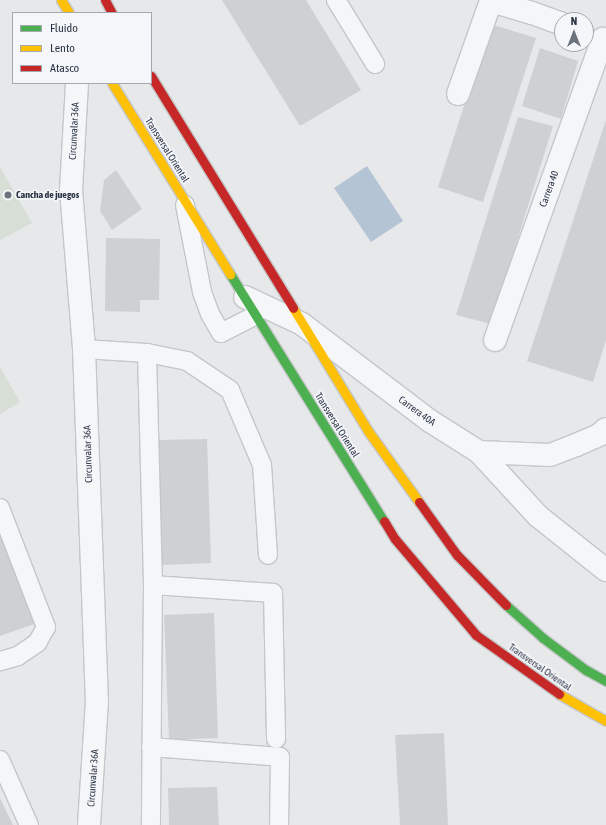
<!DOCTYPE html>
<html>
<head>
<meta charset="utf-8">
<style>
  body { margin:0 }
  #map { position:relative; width:606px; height:825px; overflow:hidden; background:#e6e8ea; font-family:"Asap Condensed",sans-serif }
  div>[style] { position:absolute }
  .green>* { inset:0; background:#d6ded6 }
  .water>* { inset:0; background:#b4c4d5 }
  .building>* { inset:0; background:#ced0d3 }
  .roads { filter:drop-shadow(1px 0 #c4c6c8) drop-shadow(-1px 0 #c4c6c8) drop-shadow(0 1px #c4c6c8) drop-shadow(0 -1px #c4c6c8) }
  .lane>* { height:18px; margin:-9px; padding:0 9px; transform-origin:9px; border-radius:9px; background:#f5f6f7 }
  .street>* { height:22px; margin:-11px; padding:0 11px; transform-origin:11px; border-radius:11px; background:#f5f6f7 }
  .fast>* { height:9px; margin:-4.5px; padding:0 4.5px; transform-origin:4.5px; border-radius:4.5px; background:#4caf50 }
  .slow>* { height:9px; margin:-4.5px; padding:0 4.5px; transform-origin:4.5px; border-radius:4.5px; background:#ffc107 }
  .jam>* { height:9px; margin:-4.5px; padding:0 4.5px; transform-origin:4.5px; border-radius:4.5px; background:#c62828 }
  .dots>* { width:11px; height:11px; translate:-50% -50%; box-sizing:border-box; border:2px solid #f4f6f9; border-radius:50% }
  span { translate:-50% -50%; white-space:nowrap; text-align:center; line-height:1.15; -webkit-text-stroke:3.5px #f4f6f9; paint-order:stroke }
  .street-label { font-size:10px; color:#2b3445 }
  .poi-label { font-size:10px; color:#2b3445; font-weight:700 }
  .left { translate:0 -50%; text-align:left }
  .legend { position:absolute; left:12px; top:12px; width:140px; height:72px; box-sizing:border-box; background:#f4f6f9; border:1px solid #a4a8b1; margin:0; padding:5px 7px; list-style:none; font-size:12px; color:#2b3445 }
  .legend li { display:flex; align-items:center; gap:8px; height:20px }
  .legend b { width:20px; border:1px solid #a4a8b1 }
  .north { position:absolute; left:554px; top:12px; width:40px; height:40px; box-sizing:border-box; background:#f4f6f9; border:1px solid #a4a8b1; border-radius:50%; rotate:0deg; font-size:11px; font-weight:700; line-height:16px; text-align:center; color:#2b3445 }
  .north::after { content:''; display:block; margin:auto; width:14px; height:18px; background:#6c737f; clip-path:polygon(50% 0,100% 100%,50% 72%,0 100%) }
</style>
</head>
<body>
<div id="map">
  <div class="green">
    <div style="clip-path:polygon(0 167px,32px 223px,0 240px)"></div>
    <div style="clip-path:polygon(0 367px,20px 402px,0 414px)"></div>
  </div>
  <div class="water">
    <div style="clip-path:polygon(367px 166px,403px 221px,371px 242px,334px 188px)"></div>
  </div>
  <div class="building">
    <div style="clip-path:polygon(222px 0,306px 0,361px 90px,300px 126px)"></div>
    <div style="clip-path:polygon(490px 24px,536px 38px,483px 202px,438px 187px)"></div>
    <div style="clip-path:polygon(540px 48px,578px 61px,561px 119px,522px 106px)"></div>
    <div style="clip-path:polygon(518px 117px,553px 126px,491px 324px,456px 315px)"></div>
    <div style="clip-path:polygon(606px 120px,606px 340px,593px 382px,527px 361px)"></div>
    <div style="clip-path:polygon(116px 170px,142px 209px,112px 230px,100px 211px,104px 180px)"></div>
    <div style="clip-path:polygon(106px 238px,160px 239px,159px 300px,140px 300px,140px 312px,105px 311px)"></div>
    <div style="clip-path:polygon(207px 439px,211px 563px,162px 565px,158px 440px)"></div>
    <div style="clip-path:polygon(0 522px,37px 623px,0 636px)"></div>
    <div style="clip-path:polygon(214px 613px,218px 738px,169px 740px,164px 615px)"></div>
    <div style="clip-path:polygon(444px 733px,448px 825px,400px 825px,395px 735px)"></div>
    <div style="clip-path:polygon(217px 787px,219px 825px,169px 825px,168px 788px)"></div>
    <div style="clip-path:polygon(0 798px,13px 825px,0 825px)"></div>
  </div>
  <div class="roads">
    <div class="lane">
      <div style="left:336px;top:0;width:75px;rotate:58.6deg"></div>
      <div style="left:185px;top:205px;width:89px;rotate:78.9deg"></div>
      <div style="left:202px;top:292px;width:23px;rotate:70deg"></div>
      <div style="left:210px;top:314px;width:22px;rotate:60deg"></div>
      <div style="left:221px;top:333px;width:39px;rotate:-27deg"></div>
      <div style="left:84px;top:349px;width:63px;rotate:3.6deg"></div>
      <div style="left:147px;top:353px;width:41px;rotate:11.3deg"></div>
      <div style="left:187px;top:361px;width:52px;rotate:34deg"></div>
      <div style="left:230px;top:390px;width:82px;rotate:66.9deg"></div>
      <div style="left:262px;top:465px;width:90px;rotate:86.2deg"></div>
      <div style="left:147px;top:353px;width:232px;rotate:88.5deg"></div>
      <div style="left:153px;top:585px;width:240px;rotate:90.5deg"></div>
      <div style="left:0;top:508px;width:128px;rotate:68.9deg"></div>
      <div style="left:46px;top:627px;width:18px;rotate:119deg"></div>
      <div style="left:37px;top:643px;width:23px;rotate:146deg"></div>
      <div style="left:18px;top:656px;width:19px;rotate:164deg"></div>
      <div style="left:153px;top:585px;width:120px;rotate:3.8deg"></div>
      <div style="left:273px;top:593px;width:146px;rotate:88.8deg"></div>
      <div style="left:151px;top:747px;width:129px;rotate:4.4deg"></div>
      <div style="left:280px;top:757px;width:68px;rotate:90.8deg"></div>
      <div style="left:0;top:760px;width:71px;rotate:66deg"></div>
    </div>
    <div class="street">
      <div style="left:77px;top:83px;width:107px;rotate:93.2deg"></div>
      <div style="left:71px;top:190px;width:160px;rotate:85.3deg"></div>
      <div style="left:84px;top:349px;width:352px;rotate:87.9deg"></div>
      <div style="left:97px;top:701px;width:124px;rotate:93.7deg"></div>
      <div style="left:458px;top:94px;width:99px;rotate:-70.5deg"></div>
      <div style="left:491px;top:1px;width:43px;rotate:16.3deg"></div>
      <div style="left:532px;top:13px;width:32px;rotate:20deg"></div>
      <div style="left:245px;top:297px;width:63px;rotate:25.3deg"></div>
      <div style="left:302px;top:324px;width:161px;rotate:37.2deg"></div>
      <div style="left:430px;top:421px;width:58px;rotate:32.3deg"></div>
      <div style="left:479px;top:452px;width:71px;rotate:2.4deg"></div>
      <div style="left:550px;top:455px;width:28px;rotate:-21deg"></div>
      <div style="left:576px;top:445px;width:25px;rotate:-23deg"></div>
      <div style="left:599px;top:435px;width:9px;rotate:-41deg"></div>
      <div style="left:495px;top:340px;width:320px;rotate:-70.3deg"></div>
      <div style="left:479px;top:452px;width:87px;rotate:47.3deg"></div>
      <div style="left:538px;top:516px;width:87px;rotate:38.5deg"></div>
    </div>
    <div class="fast">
      <div style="left:230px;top:274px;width:291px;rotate:58.1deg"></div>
      <div style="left:506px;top:605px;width:50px;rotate:41.7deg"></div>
      <div style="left:543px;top:638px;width:54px;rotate:36.7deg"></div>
      <div style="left:586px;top:670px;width:23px;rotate:29deg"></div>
    </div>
    <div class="slow">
      <div style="left:61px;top:0;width:15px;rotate:58deg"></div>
      <div style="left:112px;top:83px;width:225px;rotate:58.3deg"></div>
      <div style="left:293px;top:308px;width:144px;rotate:58.6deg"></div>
      <div style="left:368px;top:431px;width:87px;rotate:54.3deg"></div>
      <div style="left:559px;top:694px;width:54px;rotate:29.9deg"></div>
    </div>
    <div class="jam">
      <div style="left:105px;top:0;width:15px;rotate:62deg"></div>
      <div style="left:151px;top:76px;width:272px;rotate:58.5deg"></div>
      <div style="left:419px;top:502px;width:65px;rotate:54.4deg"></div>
      <div style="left:457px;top:555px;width:70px;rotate:45.6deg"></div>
      <div style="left:384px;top:521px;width:21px;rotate:59deg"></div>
      <div style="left:395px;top:539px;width:126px;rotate:49.8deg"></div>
      <div style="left:476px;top:635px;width:102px;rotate:35.4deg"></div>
    </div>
  </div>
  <div class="dots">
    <div style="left:8px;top:195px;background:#6c737f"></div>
  </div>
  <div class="street-label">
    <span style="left:74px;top:131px;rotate:-87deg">Circunvalar 36A</span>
    <span style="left:167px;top:150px;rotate:58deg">Transversal Oriental</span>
    <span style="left:549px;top:189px;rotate:-70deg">Carrera 40</span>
    <span style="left:417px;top:411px;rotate:36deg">Carrera 40A</span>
    <span style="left:337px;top:425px;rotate:58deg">Transversal Oriental</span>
    <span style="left:88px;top:454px;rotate:-92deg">Circunvalar 36A</span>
    <span style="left:540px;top:667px;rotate:35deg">Transversal Oriental</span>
    <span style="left:93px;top:778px;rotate:-86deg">Circunvalar 36A</span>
  </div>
  <div class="poi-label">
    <span class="left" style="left:16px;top:195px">Cancha de juegos</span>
  </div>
  <ul class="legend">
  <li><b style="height:5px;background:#4caf50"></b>Fluido</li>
  <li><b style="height:5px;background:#ffc107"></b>Lento</li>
  <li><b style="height:5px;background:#c62828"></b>Atasco</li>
  </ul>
  <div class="north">N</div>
</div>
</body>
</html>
